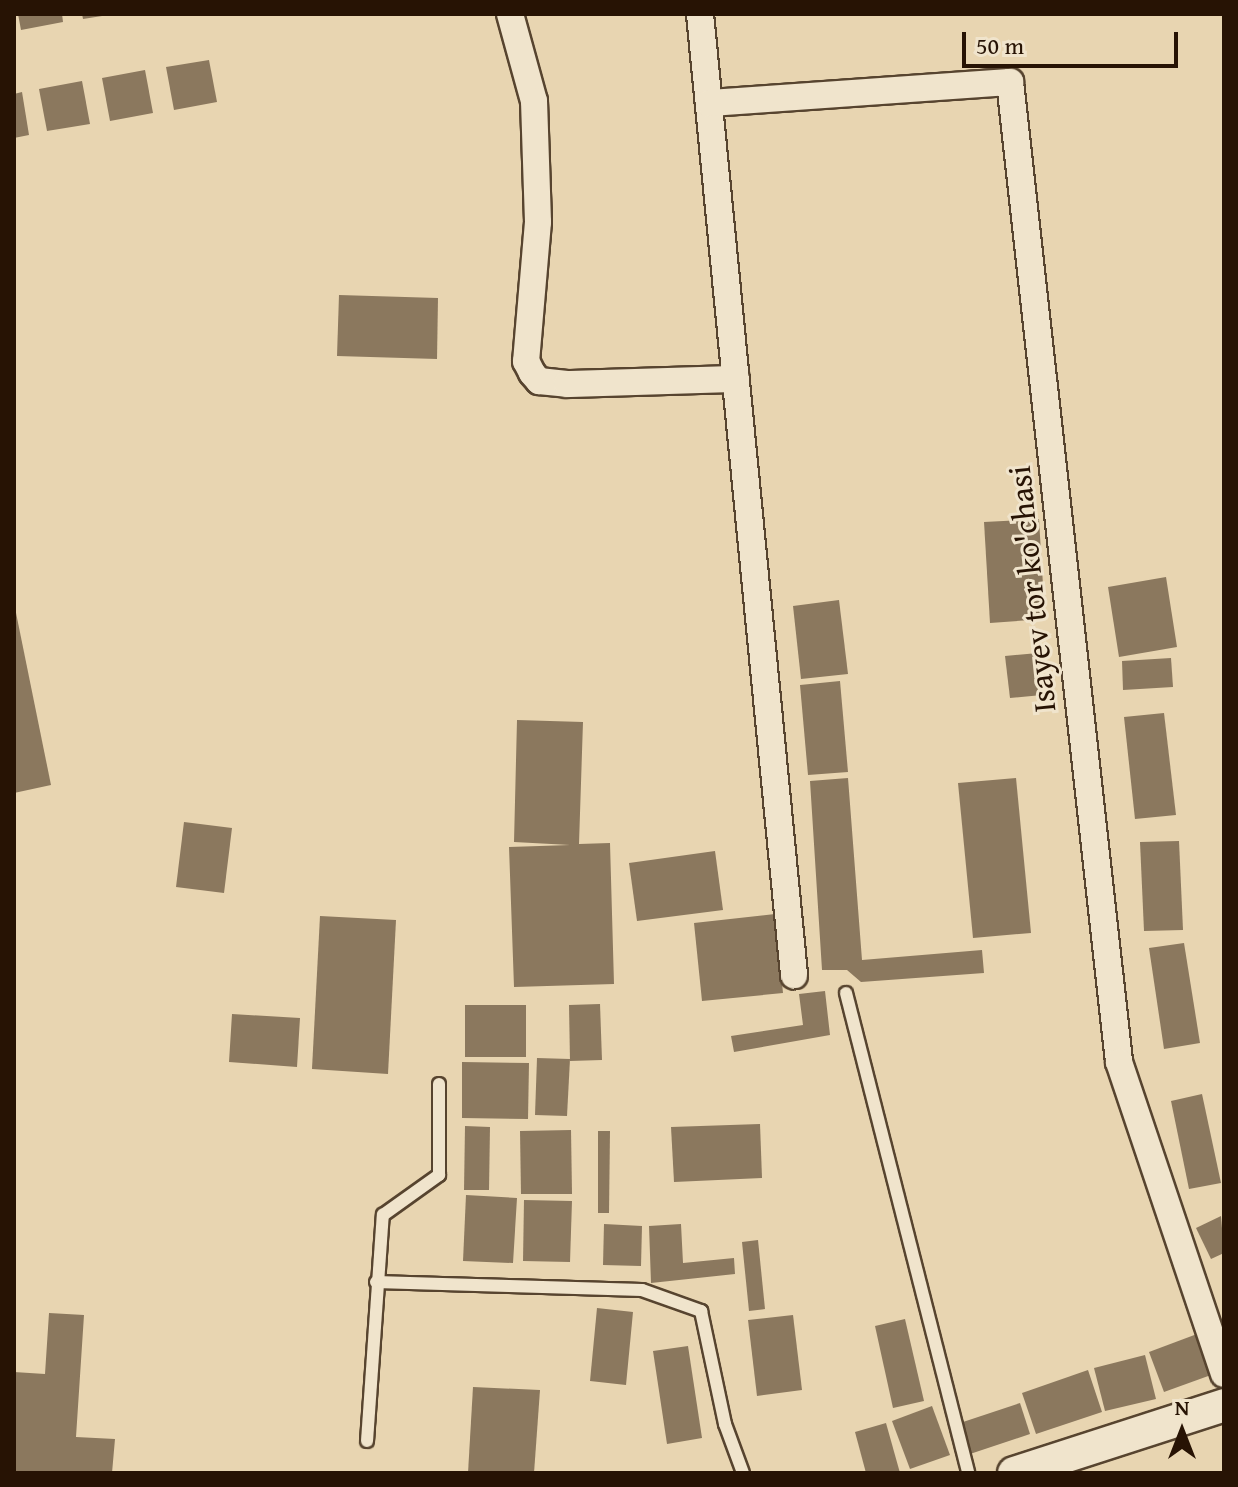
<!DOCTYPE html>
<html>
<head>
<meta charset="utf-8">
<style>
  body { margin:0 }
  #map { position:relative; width:1238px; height:1487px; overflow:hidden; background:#e8d5b1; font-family:"Gentium Book Plus",serif }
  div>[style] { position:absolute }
  .building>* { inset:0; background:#8b785e }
  .roads { filter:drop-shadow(2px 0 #57442f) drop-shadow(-2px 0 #57442f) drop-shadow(0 2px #57442f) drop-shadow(0 -2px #57442f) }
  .service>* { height:12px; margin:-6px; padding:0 6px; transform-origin:6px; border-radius:6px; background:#f0e4cc }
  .minor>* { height:26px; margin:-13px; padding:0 13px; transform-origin:13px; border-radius:13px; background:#f0e4cc }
  .tertiary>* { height:32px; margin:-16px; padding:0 16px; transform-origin:16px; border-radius:16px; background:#f0e4cc }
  span { translate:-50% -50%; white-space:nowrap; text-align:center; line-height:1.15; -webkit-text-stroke:6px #f0e4cc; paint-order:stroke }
  .street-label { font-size:32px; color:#271304 }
  .frame { position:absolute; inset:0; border:16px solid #271304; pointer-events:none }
  .north { position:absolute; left:1142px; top:1391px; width:80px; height:80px; -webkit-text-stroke:6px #f0e4cc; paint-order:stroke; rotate:0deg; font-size:22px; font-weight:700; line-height:32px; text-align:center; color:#271304 }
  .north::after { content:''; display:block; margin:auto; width:28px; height:36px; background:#271304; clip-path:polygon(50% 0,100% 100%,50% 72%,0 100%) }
  .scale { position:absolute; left:962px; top:32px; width:216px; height:36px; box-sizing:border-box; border:4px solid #271304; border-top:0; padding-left:10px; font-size:24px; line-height:28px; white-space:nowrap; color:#271304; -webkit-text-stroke:6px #f0e4cc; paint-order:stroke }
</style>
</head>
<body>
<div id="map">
  <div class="building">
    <div style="clip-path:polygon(18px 14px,62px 14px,63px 22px,21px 30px)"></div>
    <div style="clip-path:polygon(82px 14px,102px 14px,102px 16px,83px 19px)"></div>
    <div style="clip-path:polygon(209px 60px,217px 102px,174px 110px,166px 67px)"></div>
    <div style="clip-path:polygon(145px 70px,153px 113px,110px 121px,102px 78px)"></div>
    <div style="clip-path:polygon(82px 81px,90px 124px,47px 131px,39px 89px)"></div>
    <div style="clip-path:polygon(22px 92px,29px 135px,14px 138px,14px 94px)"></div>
    <div style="clip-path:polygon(339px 295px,438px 298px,437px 359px,337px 356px)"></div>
    <div style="clip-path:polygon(1039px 519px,1045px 619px,990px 623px,984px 522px)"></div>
    <div style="clip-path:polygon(1166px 577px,1177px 647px,1119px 657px,1108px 587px)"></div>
    <div style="clip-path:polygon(839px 600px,848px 674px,801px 679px,793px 606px)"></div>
    <div style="clip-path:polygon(14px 603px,51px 785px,14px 793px)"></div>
    <div style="clip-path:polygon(1038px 653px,1042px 695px,1010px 698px,1005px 656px)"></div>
    <div style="clip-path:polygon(1171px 658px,1173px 687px,1123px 690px,1122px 661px)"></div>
    <div style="clip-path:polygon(840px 681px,848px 772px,808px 775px,800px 685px)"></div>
    <div style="clip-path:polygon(1164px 713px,1176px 815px,1135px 819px,1124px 717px)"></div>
    <div style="clip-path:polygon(517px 720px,583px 722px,579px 844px,610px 843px,614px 984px,514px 987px,509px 847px,570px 845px,514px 842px)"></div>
    <div style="clip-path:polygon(848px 778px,862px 960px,982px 950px,984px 973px,861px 982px,847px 970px,822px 970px,810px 781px)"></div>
    <div style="clip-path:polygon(1016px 778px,1031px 933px,973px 938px,958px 783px)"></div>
    <div style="clip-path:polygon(184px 822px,232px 828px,224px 893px,176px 887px)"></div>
    <div style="clip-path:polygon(1179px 841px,1183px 930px,1144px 931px,1140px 842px)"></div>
    <div style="clip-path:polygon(715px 851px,723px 910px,637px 921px,629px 863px)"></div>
    <div style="clip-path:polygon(775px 914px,783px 993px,702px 1001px,694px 923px)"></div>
    <div style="clip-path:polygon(320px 916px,396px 920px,388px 1074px,312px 1069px)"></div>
    <div style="clip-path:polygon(1184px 943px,1200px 1043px,1164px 1049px,1149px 948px)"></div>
    <div style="clip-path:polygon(825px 991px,830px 1035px,734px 1052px,731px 1036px,803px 1025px,799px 994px)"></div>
    <div style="clip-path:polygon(600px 1004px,602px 1060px,570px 1061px,569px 1005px)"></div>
    <div style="clip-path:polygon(465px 1005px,526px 1005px,526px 1057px,465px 1057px)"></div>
    <div style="clip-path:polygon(232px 1014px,300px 1018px,297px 1067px,229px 1062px)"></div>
    <div style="clip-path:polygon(537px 1058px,570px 1059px,567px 1116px,535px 1115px)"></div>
    <div style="clip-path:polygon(462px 1062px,529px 1063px,528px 1119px,462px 1118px)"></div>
    <div style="clip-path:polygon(1202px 1094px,1221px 1183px,1189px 1189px,1171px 1101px)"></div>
    <div style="clip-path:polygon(760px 1124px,762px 1178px,674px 1182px,671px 1127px)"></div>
    <div style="clip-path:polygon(465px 1126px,490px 1127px,489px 1190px,464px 1190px)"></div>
    <div style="clip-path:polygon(571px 1130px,572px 1194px,521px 1194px,520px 1131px)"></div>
    <div style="clip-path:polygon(598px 1131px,610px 1131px,609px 1213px,598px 1213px)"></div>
    <div style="clip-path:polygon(466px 1195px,517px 1198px,513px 1263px,463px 1261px)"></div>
    <div style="clip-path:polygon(524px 1200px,572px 1201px,570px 1262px,523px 1261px)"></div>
    <div style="clip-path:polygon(1221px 1216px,1224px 1253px,1211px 1259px,1196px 1228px)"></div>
    <div style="clip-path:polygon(604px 1224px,642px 1226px,641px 1266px,603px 1265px)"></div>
    <div style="clip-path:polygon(681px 1224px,683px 1263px,734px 1258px,735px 1274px,651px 1283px,649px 1226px)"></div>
    <div style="clip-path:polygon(758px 1240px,765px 1309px,749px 1311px,742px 1242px)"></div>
    <div style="clip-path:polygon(597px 1308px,633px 1312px,626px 1385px,590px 1381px)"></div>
    <div style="clip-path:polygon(49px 1313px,84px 1315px,76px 1437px,115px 1439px,112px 1473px,14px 1473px,14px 1372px,45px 1374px)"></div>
    <div style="clip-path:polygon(793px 1315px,802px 1390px,757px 1396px,748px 1320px)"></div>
    <div style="clip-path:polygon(905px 1319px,924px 1401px,893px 1408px,875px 1326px)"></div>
    <div style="clip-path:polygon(1197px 1334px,1211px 1375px,1164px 1392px,1149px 1352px)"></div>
    <div style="clip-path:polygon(688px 1346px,702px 1438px,667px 1444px,653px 1351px)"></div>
    <div style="clip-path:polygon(1145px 1355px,1156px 1399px,1105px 1411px,1094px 1368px)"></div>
    <div style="clip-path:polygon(1088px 1370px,1102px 1412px,1036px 1434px,1022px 1393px)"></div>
    <div style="clip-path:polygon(473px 1387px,540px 1390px,534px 1473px,468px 1473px)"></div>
    <div style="clip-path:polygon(1020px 1403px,1030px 1434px,970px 1454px,960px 1423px)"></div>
    <div style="clip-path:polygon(932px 1406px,950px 1455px,910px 1469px,892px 1421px)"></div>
    <div style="clip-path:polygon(886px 1423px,900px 1473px,866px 1473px,855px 1432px)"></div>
  </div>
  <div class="roads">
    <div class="service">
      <div style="left:846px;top:993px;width:495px;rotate:75.7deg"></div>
      <div style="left:376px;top:1282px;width:266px;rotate:1.7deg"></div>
      <div style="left:642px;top:1290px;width:63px;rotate:19.6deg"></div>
      <div style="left:701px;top:1311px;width:116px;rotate:78deg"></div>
      <div style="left:725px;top:1424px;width:52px;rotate:69.8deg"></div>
      <div style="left:367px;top:1441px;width:227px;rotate:-86deg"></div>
      <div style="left:383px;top:1215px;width:69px;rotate:-35.5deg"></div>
      <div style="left:439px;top:1175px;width:91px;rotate:-90deg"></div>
    </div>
    <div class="minor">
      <div style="left:510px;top:14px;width:90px;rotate:74.6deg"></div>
      <div style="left:534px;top:101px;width:121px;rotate:88.1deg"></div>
      <div style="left:538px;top:222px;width:140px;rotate:94.9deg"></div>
      <div style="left:526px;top:361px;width:13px;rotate:63deg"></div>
      <div style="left:532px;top:373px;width:11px;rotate:49deg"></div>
      <div style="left:539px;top:381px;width:28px;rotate:6deg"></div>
      <div style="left:567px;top:384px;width:169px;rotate:-1.7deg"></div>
      <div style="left:700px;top:14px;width:966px;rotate:84.41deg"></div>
      <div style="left:709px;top:103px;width:302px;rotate:-4deg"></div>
      <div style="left:1010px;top:82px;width:986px;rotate:83.65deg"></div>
      <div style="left:1119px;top:1062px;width:329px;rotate:71.4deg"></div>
    </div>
    <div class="tertiary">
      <div style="left:1014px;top:1473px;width:221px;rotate:-17.9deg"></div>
    </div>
  </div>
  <div class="street-label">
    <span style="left:1032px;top:589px;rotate:-96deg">Isayev tor ko'chasi</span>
  </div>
  <div class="frame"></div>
  <div class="north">N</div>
  <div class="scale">50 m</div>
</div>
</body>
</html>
